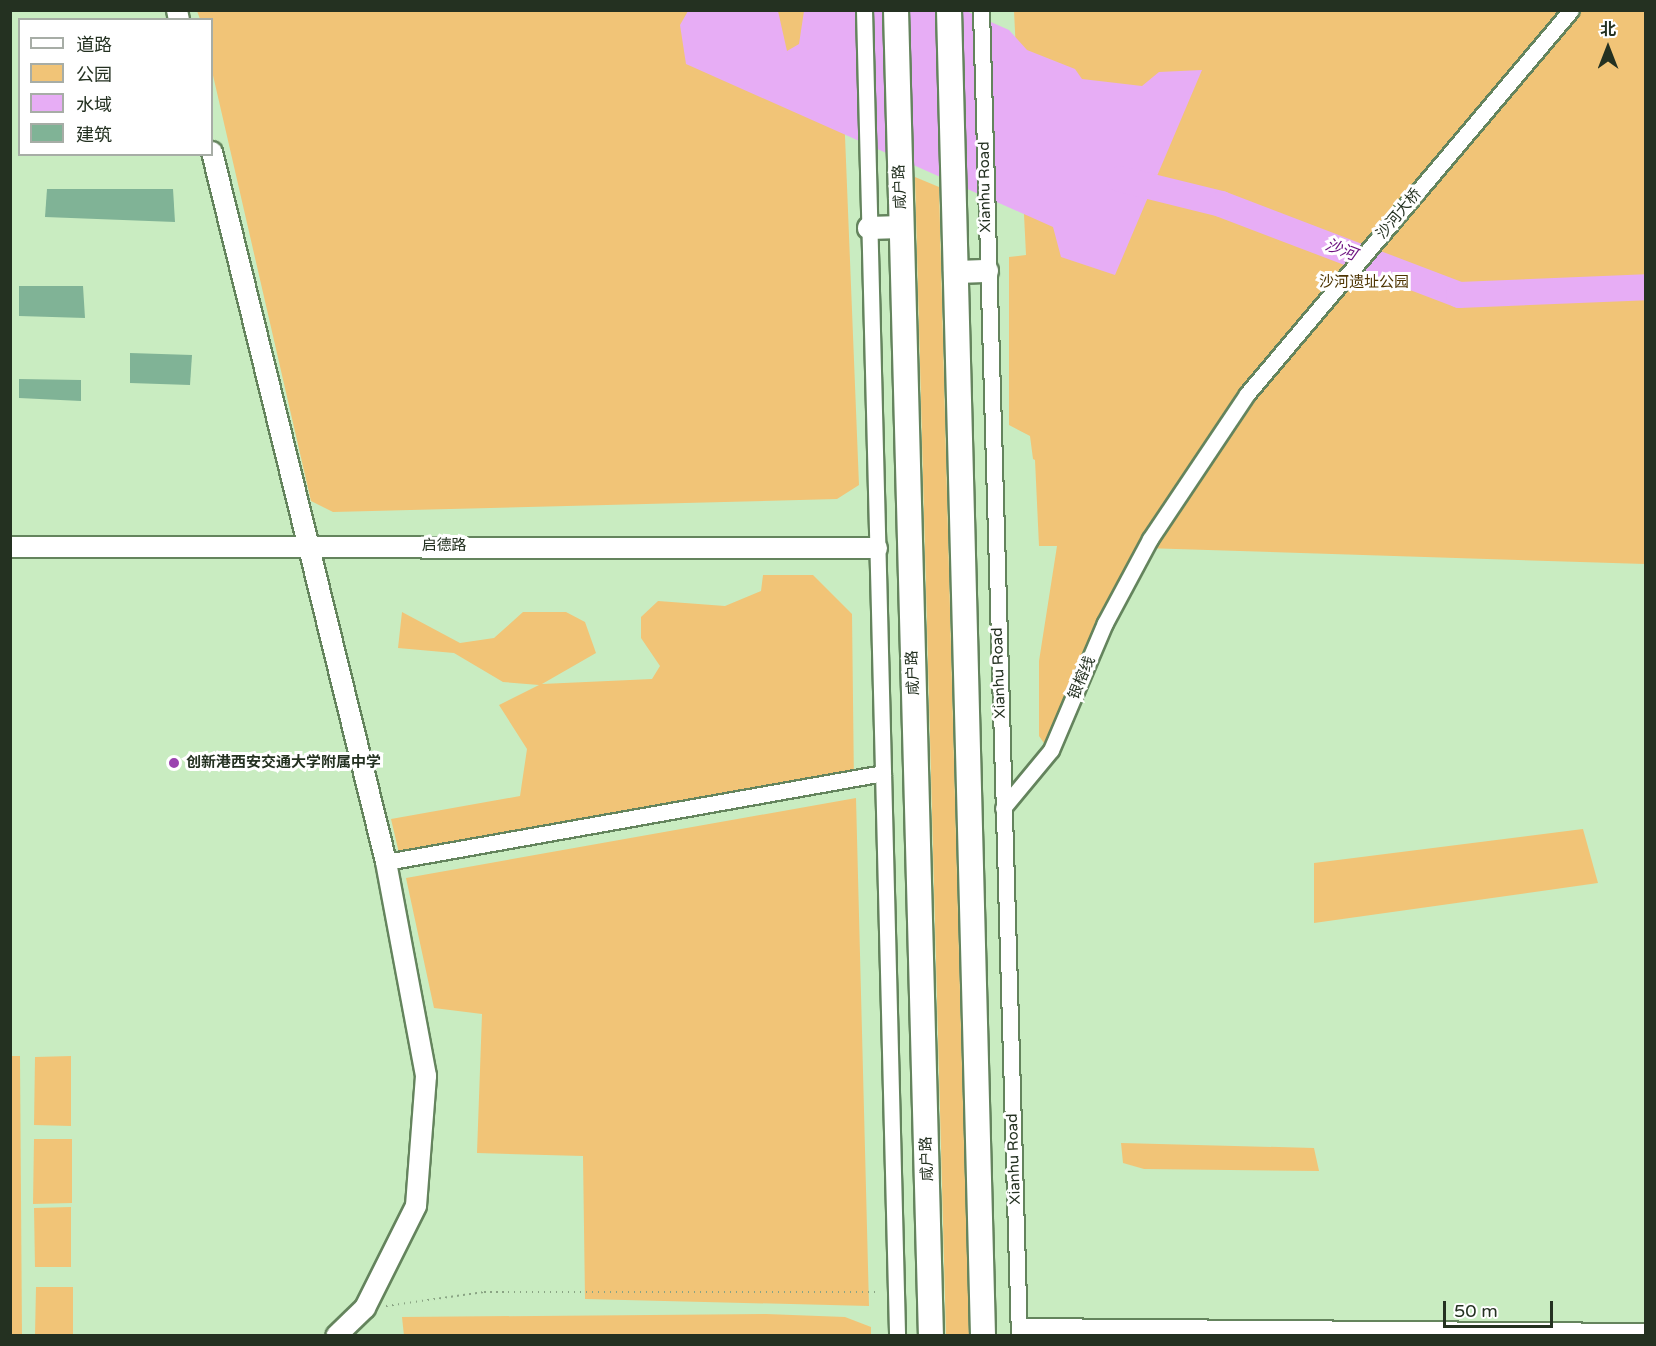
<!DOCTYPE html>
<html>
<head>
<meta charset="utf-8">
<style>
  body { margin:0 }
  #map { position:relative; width:1656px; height:1346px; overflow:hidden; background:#c9ecc1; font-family:"Varela Round","Noto Sans SC",sans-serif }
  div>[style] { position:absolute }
  .green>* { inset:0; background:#f1c477 }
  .water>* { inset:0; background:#e7adf5 }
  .river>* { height:26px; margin:-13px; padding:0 13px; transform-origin:13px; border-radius:13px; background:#e7adf5 }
  .building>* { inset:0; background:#80b396 }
  .path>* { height:2px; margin-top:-1px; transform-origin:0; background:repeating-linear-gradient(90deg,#8aa484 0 1.5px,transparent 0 6px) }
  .roads { filter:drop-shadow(2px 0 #64845d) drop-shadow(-2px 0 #64845d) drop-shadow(0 2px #64845d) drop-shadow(0 -2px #64845d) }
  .minor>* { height:15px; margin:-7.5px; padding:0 7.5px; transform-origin:7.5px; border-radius:7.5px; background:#fff }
  .tertiary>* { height:20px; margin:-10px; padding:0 10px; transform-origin:10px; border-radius:10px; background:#fff }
  .secondary>* { height:22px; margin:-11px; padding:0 11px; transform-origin:11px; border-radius:11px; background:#fff }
  .primary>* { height:24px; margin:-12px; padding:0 12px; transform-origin:12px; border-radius:12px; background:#fff }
  .dots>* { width:16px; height:16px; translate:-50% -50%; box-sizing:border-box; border:3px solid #fff; border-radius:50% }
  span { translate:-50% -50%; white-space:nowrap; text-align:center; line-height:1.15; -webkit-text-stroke:6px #fff; paint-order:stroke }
  .street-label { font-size:15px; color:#243121 }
  .park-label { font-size:15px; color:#4e3503 }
  .poi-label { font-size:15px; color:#243121; font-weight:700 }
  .left { translate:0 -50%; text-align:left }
  .water-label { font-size:16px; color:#6b0e7e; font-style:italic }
  .frame { position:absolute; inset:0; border:12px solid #243121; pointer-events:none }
  .legend { position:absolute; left:18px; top:18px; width:195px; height:138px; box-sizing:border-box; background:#fff; border:2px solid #a7ada6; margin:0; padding:8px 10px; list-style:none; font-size:18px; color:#243121 }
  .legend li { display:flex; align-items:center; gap:12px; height:30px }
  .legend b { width:30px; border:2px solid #a7ada6 }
  .north { position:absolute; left:1578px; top:18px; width:60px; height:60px; -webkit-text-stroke:4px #fff; paint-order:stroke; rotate:0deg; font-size:16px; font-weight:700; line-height:24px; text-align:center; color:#243121 }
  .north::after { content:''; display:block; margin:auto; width:21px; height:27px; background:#243121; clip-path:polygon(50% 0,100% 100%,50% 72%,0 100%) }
  .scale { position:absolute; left:1443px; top:1301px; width:110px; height:27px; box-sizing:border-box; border:3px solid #243121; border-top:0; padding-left:8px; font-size:18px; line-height:21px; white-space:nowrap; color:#243121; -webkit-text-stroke:4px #fff; paint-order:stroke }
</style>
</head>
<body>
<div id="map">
  <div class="green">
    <div style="clip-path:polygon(197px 11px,840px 11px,859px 485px,837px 499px,333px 512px,311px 501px,212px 71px,212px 20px,200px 19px)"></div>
    <div style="clip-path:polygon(1014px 11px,1645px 11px,1645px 564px,1144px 548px,1048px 749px,1039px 736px,1039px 661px,1057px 546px,1039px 546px,1035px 460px,1033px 459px,1030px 436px,1009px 425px,1009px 257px,1026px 255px)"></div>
    <div style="clip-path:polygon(915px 177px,939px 187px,969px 1336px,946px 1335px)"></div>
    <div style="clip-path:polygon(763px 575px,813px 575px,852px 614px,854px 785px,402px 866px,391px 819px,520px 796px,527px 749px,499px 705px,539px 685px,503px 682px,454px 653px,398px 648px,402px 612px,460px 643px,494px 638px,523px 612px,566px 612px,585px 622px,596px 653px,542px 684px,652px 679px,660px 666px,641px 638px,641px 617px,658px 601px,725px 606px,761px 591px)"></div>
    <div style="clip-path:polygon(856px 798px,869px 1306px,585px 1299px,583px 1156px,477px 1153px,482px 1014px,434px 1008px,406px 878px)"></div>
    <div style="clip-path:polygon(1583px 829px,1598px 883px,1314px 923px,1314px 863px)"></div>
    <div style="clip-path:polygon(10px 1056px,20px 1056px,22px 1336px,10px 1335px)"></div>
    <div style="clip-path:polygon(71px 1056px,71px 1126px,34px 1125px,35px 1057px)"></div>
    <div style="clip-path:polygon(34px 1139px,72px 1139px,72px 1203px,33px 1204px)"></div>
    <div style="clip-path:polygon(1121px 1143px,1314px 1148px,1319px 1171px,1144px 1169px,1123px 1163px)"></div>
    <div style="clip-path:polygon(71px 1207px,71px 1267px,35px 1267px,34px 1208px)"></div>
    <div style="clip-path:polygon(36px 1287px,73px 1287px,73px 1335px,35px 1335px)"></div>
    <div style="clip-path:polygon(766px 1314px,845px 1317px,871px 1327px,871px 1335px,404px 1336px,402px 1317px)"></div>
  </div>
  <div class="water">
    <div style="clip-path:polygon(688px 11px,778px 11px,787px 51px,799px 44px,804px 11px,966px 11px,1009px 30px,1027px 50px,1075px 69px,1082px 79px,1142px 86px,1159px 72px,1202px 70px,1115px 275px,1061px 257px,1053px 227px,686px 64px,680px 25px)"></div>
  </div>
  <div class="river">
    <div style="left:1120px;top:179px;width:104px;rotate:13.9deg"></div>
    <div style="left:1221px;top:204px;width:255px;rotate:20.9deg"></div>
    <div style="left:1459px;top:295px;width:187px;rotate:-2.4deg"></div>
  </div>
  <div class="building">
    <div style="clip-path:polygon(47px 189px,173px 189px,175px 222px,45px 217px)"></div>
    <div style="clip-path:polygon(19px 286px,83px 286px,85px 318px,19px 316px)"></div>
    <div style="clip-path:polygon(130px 353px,192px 355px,190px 385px,130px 383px)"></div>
    <div style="clip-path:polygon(19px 379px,81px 380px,81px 401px,19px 398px)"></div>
  </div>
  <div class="path">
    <div style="left:386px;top:1306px;width:99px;rotate:-8.1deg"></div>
    <div style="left:484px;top:1292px;width:396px"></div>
  </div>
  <div class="roads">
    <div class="minor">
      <div style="left:864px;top:10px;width:1326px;rotate:88.57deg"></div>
      <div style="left:981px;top:10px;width:1327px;rotate:88.36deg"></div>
      <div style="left:1003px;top:808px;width:75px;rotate:-50.4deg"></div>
      <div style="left:1051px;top:750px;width:138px;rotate:-67deg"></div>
      <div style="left:1105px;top:623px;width:95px;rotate:-61.8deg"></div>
      <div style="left:1150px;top:539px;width:174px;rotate:-56.2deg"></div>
      <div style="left:1247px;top:394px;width:502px;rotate:-49.84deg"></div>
      <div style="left:386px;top:862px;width:505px;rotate:-10.15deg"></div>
      <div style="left:1019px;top:1326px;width:627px;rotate:0.46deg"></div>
    </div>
    <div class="tertiary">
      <div style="left:177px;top:10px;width:10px;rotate:79deg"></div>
      <div style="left:212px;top:152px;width:731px;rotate:76.23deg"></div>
      <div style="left:386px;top:862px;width:218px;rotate:79.4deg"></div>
      <div style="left:426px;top:1076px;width:130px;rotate:94.4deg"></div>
      <div style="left:416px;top:1206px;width:114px;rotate:116.6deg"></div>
      <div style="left:365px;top:1308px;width:40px;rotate:136deg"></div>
      <div style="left:10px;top:547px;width:867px;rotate:0.07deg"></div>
    </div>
    <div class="secondary">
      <div style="left:869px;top:228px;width:32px;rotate:-2deg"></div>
      <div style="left:955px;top:272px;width:32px;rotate:-2deg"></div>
    </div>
    <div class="primary">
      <div style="left:896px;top:10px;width:1326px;rotate:88.49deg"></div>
      <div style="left:949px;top:10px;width:1326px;rotate:88.53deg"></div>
    </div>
  </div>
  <div class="dots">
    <div style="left:174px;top:763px;background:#9a42af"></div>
  </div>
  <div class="street-label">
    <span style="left:900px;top:187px;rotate:-92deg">咸户路</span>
    <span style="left:985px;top:187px;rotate:-91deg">Xianhu Road</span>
    <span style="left:1399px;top:214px;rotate:-50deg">沙河大桥</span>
    <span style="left:444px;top:546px">启德路</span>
    <span style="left:913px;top:673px;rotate:-92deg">咸户路</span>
    <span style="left:999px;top:673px;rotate:-92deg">Xianhu Road</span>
    <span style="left:1082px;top:678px;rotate:-67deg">银榕线</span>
    <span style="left:927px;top:1159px;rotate:-92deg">咸户路</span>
    <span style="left:1014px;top:1159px;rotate:-92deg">Xianhu Road</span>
  </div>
  <div class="park-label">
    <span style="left:1364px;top:283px">沙河遗址公园</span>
  </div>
  <div class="poi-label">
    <span class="left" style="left:186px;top:763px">创新港西安交通大学附属中学</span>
  </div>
  <div class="water-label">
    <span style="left:1341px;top:250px;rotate:21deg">沙河</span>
  </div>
  <div class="frame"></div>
  <ul class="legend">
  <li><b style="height:8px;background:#fff"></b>道路</li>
  <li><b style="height:16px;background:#f1c477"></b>公园</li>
  <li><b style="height:16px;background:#e7adf5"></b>水域</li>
  <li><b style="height:16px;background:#80b396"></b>建筑</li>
  </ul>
  <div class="north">北</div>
  <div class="scale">50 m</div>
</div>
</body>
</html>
